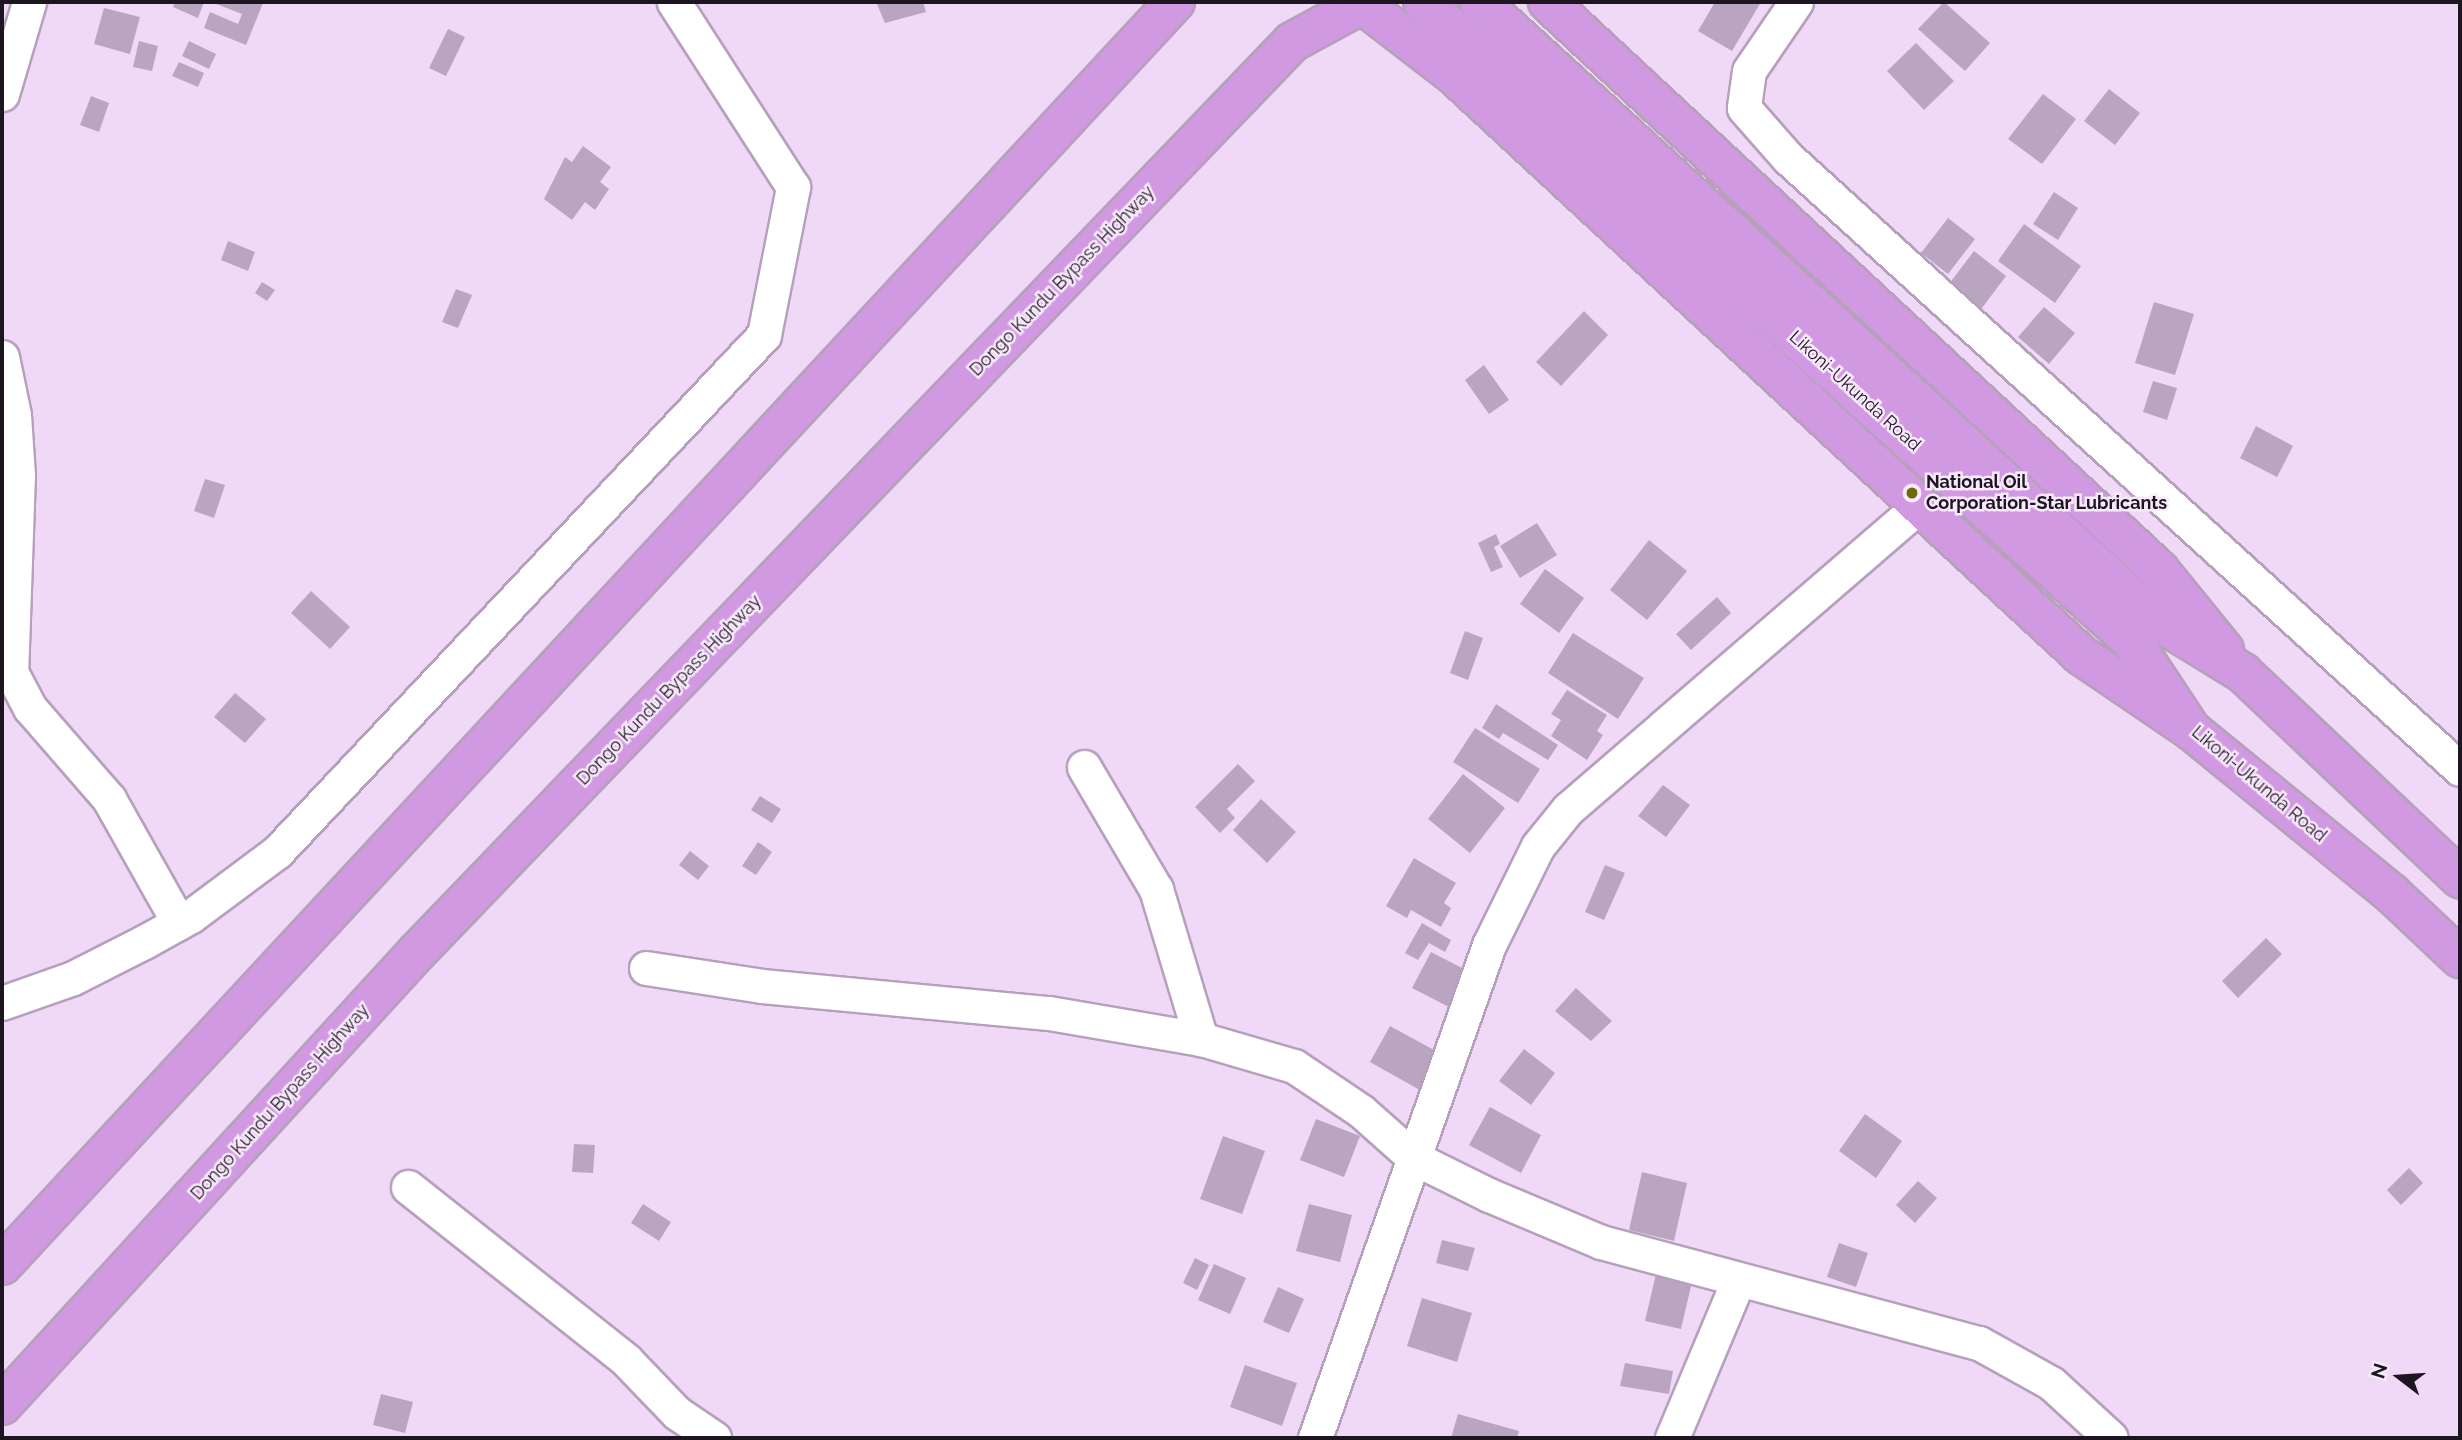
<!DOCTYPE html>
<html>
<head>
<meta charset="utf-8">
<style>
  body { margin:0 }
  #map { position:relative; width:2462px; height:1440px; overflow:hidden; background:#f0d9f7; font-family:Raleway,sans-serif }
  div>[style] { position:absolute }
  .building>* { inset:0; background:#baa5c1 }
  .roads { filter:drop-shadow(2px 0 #b6a0bc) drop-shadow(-2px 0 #b6a0bc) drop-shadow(0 2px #b6a0bc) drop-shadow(0 -2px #b6a0bc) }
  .minor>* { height:33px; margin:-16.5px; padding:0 16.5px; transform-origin:16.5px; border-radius:16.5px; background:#fff }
  .highway>* { height:38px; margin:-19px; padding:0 19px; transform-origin:19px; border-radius:19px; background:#d299e3 }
  .dots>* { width:19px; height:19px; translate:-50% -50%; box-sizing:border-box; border:4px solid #f8eafc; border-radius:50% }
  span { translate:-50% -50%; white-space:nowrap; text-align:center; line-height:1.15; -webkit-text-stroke:5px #f8eafc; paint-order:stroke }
  .street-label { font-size:18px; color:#1d151f }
  .poi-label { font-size:18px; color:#1d151f; font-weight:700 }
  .left { translate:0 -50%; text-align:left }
  .frame { position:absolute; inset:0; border:4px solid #1d151f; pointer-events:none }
  .north { position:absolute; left:2364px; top:1342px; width:70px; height:70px; -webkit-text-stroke:5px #f8eafc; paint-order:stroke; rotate:287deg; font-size:19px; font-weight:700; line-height:28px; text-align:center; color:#1d151f }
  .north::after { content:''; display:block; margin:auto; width:24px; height:32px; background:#1d151f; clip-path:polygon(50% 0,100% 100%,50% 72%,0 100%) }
</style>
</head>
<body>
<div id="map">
  <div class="building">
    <div style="clip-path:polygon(175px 2px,204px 2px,198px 18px,173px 7px)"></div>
    <div style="clip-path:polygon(211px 2px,263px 3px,246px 45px,204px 28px,210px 12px,238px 24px,242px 14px)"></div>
    <div style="clip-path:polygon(876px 2px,923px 2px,926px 12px,885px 23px)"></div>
    <div style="clip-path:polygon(1715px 2px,1761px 2px,1732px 51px,1698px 31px)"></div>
    <div style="clip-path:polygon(1944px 2px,1990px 43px,1965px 71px,1918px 29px)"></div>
    <div style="clip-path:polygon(104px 8px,140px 17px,130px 54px,94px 44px)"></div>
    <div style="clip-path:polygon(448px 29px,465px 37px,446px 76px,429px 68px)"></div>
    <div style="clip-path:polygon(139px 41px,158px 46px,152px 71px,133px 67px)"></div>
    <div style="clip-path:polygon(189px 41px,216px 54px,209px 69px,182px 56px)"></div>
    <div style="clip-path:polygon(1916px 43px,1954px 81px,1924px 110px,1887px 71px)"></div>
    <div style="clip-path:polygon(179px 62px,204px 73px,198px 87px,172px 76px)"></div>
    <div style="clip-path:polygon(2109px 89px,2140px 113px,2115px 145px,2084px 121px)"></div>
    <div style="clip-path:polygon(2043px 94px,2076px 119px,2042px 164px,2008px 139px)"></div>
    <div style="clip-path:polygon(91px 96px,109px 103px,99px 132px,80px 125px)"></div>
    <div style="clip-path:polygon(583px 146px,611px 167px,600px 182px,609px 189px,595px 210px,585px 202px,572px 220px,544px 199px,565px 157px,572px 162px)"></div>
    <div style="clip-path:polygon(2054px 192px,2078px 208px,2058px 240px,2033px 224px)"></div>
    <div style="clip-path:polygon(1948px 218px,1975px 239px,1948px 274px,1921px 253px)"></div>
    <div style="clip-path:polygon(2024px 224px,2081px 266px,2055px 303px,1998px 261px)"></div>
    <div style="clip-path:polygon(228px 241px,255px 252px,248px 271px,221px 260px)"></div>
    <div style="clip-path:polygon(1974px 251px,2006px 276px,1979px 312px,1946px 288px)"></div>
    <div style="clip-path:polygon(262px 282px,275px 290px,267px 301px,255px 293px)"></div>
    <div style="clip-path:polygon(456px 289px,472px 295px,458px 328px,442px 322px)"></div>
    <div style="clip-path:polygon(2154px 302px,2194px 314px,2175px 375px,2135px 363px)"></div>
    <div style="clip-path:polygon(2044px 307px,2075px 333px,2049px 364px,2018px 337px)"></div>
    <div style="clip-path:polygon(1584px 311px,1608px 335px,1561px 386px,1536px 362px)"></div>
    <div style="clip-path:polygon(1484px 365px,1509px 400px,1489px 414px,1465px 380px)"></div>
    <div style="clip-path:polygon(2153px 381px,2177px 388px,2167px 420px,2143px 412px)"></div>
    <div style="clip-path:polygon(2256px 426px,2293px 446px,2277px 477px,2240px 458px)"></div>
    <div style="clip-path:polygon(205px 479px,225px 485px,214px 518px,194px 511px)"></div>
    <div style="clip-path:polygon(1537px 523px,1557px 555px,1520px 578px,1500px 546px)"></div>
    <div style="clip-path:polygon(1496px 534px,1500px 544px,1494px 547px,1503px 567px,1491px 572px,1478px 543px)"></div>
    <div style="clip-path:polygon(1649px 540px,1687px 571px,1647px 620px,1610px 590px)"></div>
    <div style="clip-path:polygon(1545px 569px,1584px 598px,1559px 633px,1520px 604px)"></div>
    <div style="clip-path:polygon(311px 591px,350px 627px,330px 649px,291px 613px)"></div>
    <div style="clip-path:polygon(1717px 597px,1731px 613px,1691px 650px,1676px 634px)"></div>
    <div style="clip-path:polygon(1465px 631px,1483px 638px,1468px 680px,1450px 673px)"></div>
    <div style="clip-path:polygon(1573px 633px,1644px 678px,1618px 719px,1548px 673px)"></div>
    <div style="clip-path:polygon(1567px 690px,1607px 715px,1597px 731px,1603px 735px,1587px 760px,1551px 736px,1561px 720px,1551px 714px)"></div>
    <div style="clip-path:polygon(235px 693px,266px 719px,245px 743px,214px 717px)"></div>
    <div style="clip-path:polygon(1496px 704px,1558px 745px,1548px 760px,1503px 733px,1499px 739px,1482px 728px)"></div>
    <div style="clip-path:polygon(1475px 728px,1540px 769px,1518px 803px,1453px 762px)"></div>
    <div style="clip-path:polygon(1238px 764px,1255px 781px,1227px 809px,1235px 818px,1220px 833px,1195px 807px)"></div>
    <div style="clip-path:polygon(1463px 774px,1505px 808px,1470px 853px,1428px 819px)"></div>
    <div style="clip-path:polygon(1663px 785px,1690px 805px,1666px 837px,1638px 816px)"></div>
    <div style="clip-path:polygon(760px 796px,781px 809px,772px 823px,751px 810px)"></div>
    <div style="clip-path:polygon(1261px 799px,1296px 832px,1267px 863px,1233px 830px)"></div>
    <div style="clip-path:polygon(758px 842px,772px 852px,756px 875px,742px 866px)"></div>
    <div style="clip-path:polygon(690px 851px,709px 866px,698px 880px,679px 865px)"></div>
    <div style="clip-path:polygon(1414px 858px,1456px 883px,1444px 903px,1451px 908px,1441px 927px,1411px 910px,1407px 918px,1386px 906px)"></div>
    <div style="clip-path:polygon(1605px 865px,1625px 873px,1604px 920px,1585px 912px)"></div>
    <div style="clip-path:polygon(1422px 923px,1451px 940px,1445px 952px,1429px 943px,1418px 960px,1405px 953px)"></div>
    <div style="clip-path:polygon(2266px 938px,2282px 954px,2238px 998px,2222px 981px)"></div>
    <div style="clip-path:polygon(1431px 952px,1466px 970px,1449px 1007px,1412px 988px)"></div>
    <div style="clip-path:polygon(1576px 988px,1612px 1021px,1591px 1041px,1555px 1011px)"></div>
    <div style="clip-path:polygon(1390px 1026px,1445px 1056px,1425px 1093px,1370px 1062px)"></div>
    <div style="clip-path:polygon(1524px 1049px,1555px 1073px,1531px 1105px,1499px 1081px)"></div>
    <div style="clip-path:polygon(1490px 1107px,1541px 1135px,1521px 1173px,1469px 1145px)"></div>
    <div style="clip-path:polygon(1865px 1114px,1902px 1141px,1876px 1178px,1839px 1151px)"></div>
    <div style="clip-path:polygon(1316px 1119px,1360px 1136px,1344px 1177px,1300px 1160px)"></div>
    <div style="clip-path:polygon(1223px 1136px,1265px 1151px,1242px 1214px,1200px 1199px)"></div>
    <div style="clip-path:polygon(574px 1144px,595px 1145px,593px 1173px,572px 1172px)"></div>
    <div style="clip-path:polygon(2409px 1168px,2423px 1183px,2401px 1205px,2387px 1190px)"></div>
    <div style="clip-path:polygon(1642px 1172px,1687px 1183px,1674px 1241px,1629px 1230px)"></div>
    <div style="clip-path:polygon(1918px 1181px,1937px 1198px,1915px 1223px,1896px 1205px)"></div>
    <div style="clip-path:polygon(643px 1204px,671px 1222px,659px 1241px,631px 1223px)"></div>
    <div style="clip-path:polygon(1309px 1204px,1352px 1215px,1340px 1262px,1296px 1251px)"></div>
    <div style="clip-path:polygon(1442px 1240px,1475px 1248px,1468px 1271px,1436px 1263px)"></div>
    <div style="clip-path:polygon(1839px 1243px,1868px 1253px,1856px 1287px,1827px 1277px)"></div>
    <div style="clip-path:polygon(1195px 1258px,1209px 1265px,1197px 1290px,1183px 1283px)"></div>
    <div style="clip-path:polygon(1214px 1264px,1246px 1278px,1230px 1314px,1198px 1300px)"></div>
    <div style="clip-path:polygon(1656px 1274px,1692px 1282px,1681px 1329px,1645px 1321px)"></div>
    <div style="clip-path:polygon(1278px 1287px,1304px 1299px,1289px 1333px,1263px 1322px)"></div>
    <div style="clip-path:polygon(1422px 1298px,1472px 1313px,1457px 1362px,1407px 1346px)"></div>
    <div style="clip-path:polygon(1625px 1363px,1673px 1371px,1669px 1394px,1620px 1386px)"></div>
    <div style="clip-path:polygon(1245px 1365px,1297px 1383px,1282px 1426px,1230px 1407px)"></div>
    <div style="clip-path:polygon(381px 1394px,413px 1402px,405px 1433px,373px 1425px)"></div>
    <div style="clip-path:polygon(1458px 1414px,1519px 1431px,1517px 1438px,1451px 1438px)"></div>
  </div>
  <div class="roads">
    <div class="minor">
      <div style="left:1796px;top:2px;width:83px;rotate:124.3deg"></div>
      <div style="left:1749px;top:71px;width:37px;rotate:98deg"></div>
      <div style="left:1744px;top:108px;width:67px;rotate:48.7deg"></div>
      <div style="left:1788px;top:158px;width:908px;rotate:42.28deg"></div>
      <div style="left:2px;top:94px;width:96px;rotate:-73.6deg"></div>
      <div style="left:2px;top:357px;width:59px;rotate:78.3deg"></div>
      <div style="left:14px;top:415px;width:60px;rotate:86.2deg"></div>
      <div style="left:18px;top:475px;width:197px;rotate:92deg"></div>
      <div style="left:11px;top:672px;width:41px;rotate:62.2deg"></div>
      <div style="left:30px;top:708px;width:121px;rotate:49deg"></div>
      <div style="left:109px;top:799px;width:142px;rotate:60.6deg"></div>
      <div style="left:1084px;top:767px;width:142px;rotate:59.5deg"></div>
      <div style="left:1156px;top:889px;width:157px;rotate:73.3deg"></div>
      <div style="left:646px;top:968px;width:117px;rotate:8.8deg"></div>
      <div style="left:762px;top:986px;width:288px;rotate:5.4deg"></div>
      <div style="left:1049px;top:1013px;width:154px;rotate:9.7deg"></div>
      <div style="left:1201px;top:1039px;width:97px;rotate:16.2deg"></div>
      <div style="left:1294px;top:1066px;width:81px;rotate:33.9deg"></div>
      <div style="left:1361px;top:1111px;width:71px;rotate:41.6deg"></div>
      <div style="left:1414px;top:1158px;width:84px;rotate:26.3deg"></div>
      <div style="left:1489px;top:1195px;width:121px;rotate:22.8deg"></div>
      <div style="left:1601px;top:1242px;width:391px;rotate:15deg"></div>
      <div style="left:1979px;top:1343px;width:82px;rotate:29.1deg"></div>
      <div style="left:2051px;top:1383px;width:81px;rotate:42.5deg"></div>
      <div style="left:2px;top:1003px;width:75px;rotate:-19.4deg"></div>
      <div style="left:73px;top:978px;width:80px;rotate:-26.9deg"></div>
      <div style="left:144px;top:942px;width:54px;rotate:-29deg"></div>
      <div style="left:191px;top:916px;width:107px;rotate:-36.7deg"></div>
      <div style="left:277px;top:852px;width:710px;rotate:-46.71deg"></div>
      <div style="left:764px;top:335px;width:151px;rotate:-78.9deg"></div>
      <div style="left:793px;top:187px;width:220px;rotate:-122.8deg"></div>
      <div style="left:408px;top:1187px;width:278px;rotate:38.4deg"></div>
      <div style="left:626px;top:1360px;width:74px;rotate:46.1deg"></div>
      <div style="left:677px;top:1413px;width:45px;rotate:34deg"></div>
      <div style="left:1315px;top:1438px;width:523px;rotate:-70.56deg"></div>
      <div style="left:1489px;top:945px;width:110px;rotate:-63.7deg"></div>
      <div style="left:1538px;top:846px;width:48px;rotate:-51deg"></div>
      <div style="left:1568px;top:809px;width:465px;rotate:-40.8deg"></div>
      <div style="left:1672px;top:1438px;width:170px;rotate:-67.2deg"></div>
    </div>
    <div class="highway">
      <div style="left:1423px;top:2px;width:956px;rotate:42.03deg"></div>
      <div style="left:2133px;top:642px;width:105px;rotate:56.6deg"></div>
      <div style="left:2191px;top:730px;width:258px;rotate:39.2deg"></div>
      <div style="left:2391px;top:893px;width:95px;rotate:43.3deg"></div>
      <div style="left:1480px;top:2px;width:915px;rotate:42.43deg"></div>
      <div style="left:2155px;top:619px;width:103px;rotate:31.5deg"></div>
      <div style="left:2243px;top:673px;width:299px;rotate:43.4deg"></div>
      <div style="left:1548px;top:2px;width:834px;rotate:42.91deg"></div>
      <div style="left:2159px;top:570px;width:103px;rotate:50.9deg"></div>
      <div style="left:2px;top:1265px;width:1724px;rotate:-47.12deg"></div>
      <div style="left:2px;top:1405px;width:614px;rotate:-47.51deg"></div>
      <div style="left:417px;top:952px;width:1262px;rotate:-46.12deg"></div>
      <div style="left:1292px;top:42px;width:80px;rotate:-28.5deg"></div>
      <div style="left:1362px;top:4px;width:115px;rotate:37.6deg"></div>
      <div style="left:1453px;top:74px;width:857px;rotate:42.78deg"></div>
      <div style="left:2082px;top:656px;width:132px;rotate:34.2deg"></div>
    </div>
  </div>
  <div class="dots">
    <div style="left:1912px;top:493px;background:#6d6a06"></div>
  </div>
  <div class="street-label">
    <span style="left:1062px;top:281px;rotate:-46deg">Dongo Kundu Bypass Highway</span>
    <span style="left:1855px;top:391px;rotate:42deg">Likoni-Ukunda Road</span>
    <span style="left:669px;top:690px;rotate:-46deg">Dongo Kundu Bypass Highway</span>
    <span style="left:2259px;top:784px;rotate:40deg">Likoni-Ukunda Road</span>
    <span style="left:280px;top:1102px;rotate:-48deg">Dongo Kundu Bypass Highway</span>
  </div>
  <div class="poi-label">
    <span class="left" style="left:1926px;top:493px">National Oil<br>Corporation-Star Lubricants</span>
  </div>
  <div class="frame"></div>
  <div class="north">N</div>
</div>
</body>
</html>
